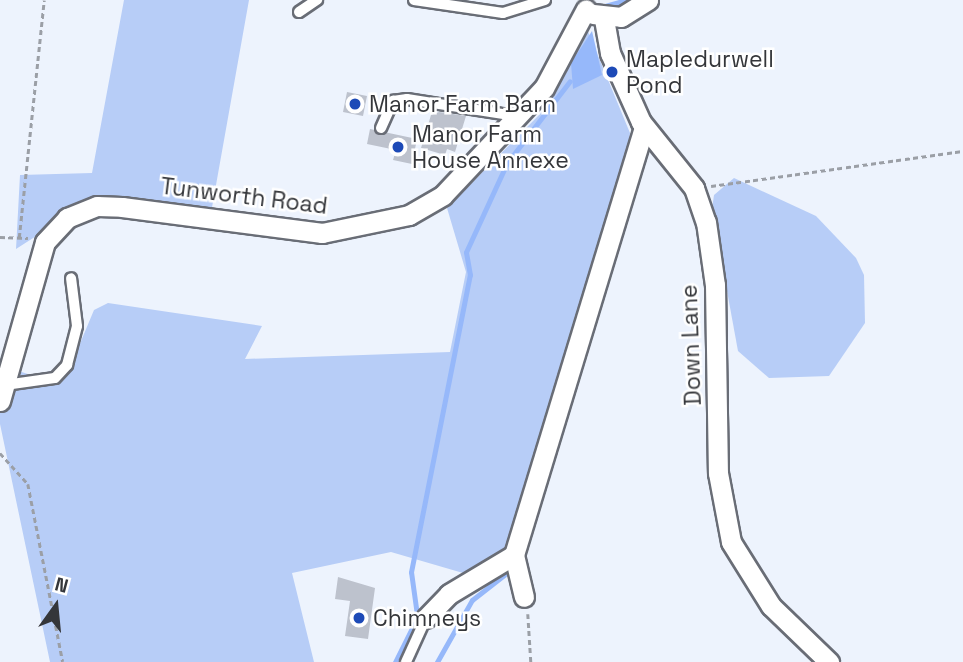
<!DOCTYPE html>
<html>
<head>
<meta charset="utf-8">
<style>
  body { margin:0 }
  #map { position:relative; width:963px; height:662px; overflow:hidden; background:#edf3fd; font-family:"Space Grotesk",sans-serif }
  div>[style] { position:absolute }
  .green>* { inset:0; background:#b7cdf7 }
  .water>* { inset:0; background:#96b8fa }
  .stream>* { height:5px; margin:-2.5px; padding:0 2.5px; transform-origin:2.5px; border-radius:2.5px; background:#96b8fa }
  .building>* { inset:0; background:#bdc2cd }
  .path>* { height:2.5px; margin-top:-1.25px; transform-origin:0; background:repeating-linear-gradient(90deg,#9b9fa6 0 5px,transparent 0 8.5px) }
  .roads { filter:drop-shadow(2px 0 #696d76) drop-shadow(-2px 0 #696d76) drop-shadow(0 2px #696d76) drop-shadow(0 -2px #696d76) }
  .lane>* { height:10px; margin:-5px; padding:0 5px; transform-origin:5px; border-radius:5px; background:#fff }
  .street>* { height:19px; margin:-9.5px; padding:0 9.5px; transform-origin:9.5px; border-radius:9.5px; background:#fff }
  .dots>* { width:19px; height:19px; translate:-50% -50%; box-sizing:border-box; border:4px solid #fff; border-radius:50% }
  span { translate:-50% -50%; white-space:nowrap; text-align:center; line-height:1.15; -webkit-text-stroke:5px #fff; paint-order:stroke }
  .poi-label { font-size:23px; color:#34363a }
  .left { translate:0 -50%; text-align:left }
  .street-label { font-size:23px; color:#34363a }
  .north { position:absolute; left:21px; top:571px; width:70px; height:70px; -webkit-text-stroke:5px #fff; paint-order:stroke; rotate:15deg; font-size:19px; font-weight:700; line-height:28px; text-align:center; color:#34363a }
  .north::after { content:''; display:block; margin:auto; width:24px; height:32px; background:#34363a; clip-path:polygon(50% 0,100% 100%,50% 72%,0 100%) }
</style>
</head>
<body>
<div id="map">
  <div class="green">
    <div style="clip-path:polygon(124px 0,249px 0,211px 213px,152px 200px,86px 204px,16px 249px,20px 175px,92px 173px)"></div>
    <div style="clip-path:polygon(587px 29px,630px 133px,625px 178px,507px 551px,463px 573px,391px 552px,292px 573px,314px 662px,50px 662px,0 424px,0 365px,34px 376px,71px 365px,94px 310px,108px 303px,262px 326px,245px 359px,450px 352px,466px 272px,447px 208px,542px 112px)"></div>
    <div style="clip-path:polygon(734px 178px,816px 216px,856px 258px,864px 275px,865px 323px,829px 376px,769px 378px,738px 351px,712px 209px,714px 195px)"></div>
  </div>
  <div class="water">
    <div style="clip-path:polygon(592px 31px,602px 75px,573px 89px,571px 63px)"></div>
  </div>
  <div class="stream">
    <div style="left:605px;top:6px;width:22px;rotate:-16deg"></div>
    <div style="left:417px;top:615px;width:43px;rotate:-97.9deg"></div>
    <div style="left:411px;top:572px;width:303px;rotate:-78.8deg"></div>
    <div style="left:470px;top:275px;width:23px;rotate:-100deg"></div>
    <div style="left:466px;top:252px;width:98px;rotate:-65.3deg"></div>
    <div style="left:507px;top:163px;width:103px;rotate:-52.5deg"></div>
    <div style="left:395px;top:662px;width:42px;rotate:-63.4deg"></div>
    <div style="left:437px;top:662px;width:71px;rotate:-60.6deg"></div>
    <div style="left:472px;top:600px;width:41px;rotate:-38deg"></div>
  </div>
  <div class="building">
    <div style="clip-path:polygon(347px 92px,367px 96px,363px 116px,343px 112px)"></div>
    <div style="clip-path:polygon(439px 112px,466px 116px,455px 152px,447px 149px,445px 155px,421px 148px,431px 115px)"></div>
    <div style="clip-path:polygon(370px 129px,417px 139px,412px 164px,393px 160px,396px 150px,367px 144px)"></div>
    <div style="clip-path:polygon(338px 577px,375px 588px,368px 639px,345px 636px,350px 601px,335px 599px)"></div>
  </div>
  <div class="path">
    <div style="left:711px;top:186px;width:254px;rotate:-7.9deg"></div>
    <div style="left:0;top:237px;width:28px;rotate:2deg"></div>
    <div style="left:19px;top:238px;width:239px;rotate:-84deg"></div>
    <div style="left:0;top:453px;width:42px;rotate:47.9deg"></div>
    <div style="left:28px;top:484px;width:181px;rotate:78.9deg"></div>
    <div style="left:528px;top:614px;width:48px;rotate:86.4deg"></div>
  </div>
  <div class="roads">
    <div class="lane">
      <div style="left:414px;top:0;width:90px;rotate:8.3deg"></div>
      <div style="left:503px;top:13px;width:44px;rotate:-17.2deg"></div>
      <div style="left:299px;top:12px;width:22px;rotate:-34deg"></div>
      <div style="left:381px;top:128px;width:30px;rotate:-66deg"></div>
      <div style="left:393px;top:101px;width:14px;rotate:-8deg"></div>
      <div style="left:407px;top:99px;width:109px;rotate:8.9deg"></div>
      <div style="left:5px;top:385px;width:50px;rotate:-8deg"></div>
      <div style="left:55px;top:378px;width:18px;rotate:-47deg"></div>
      <div style="left:67px;top:365px;width:40px;rotate:-75.6deg"></div>
      <div style="left:77px;top:326px;width:48px;rotate:-97.1deg"></div>
      <div style="left:406px;top:662px;width:48px;rotate:-65.6deg"></div>
    </div>
    <div class="street">
      <div style="left:593px;top:14px;width:28px;rotate:6deg"></div>
      <div style="left:621px;top:17px;width:32px;rotate:-32deg"></div>
      <div style="left:604px;top:19px;width:35px;rotate:80deg"></div>
      <div style="left:610px;top:53px;width:76px;rotate:65.8deg"></div>
      <div style="left:641px;top:122px;width:85px;rotate:51.2deg"></div>
      <div style="left:694px;top:188px;width:36px;rotate:71deg"></div>
      <div style="left:706px;top:222px;width:64px;rotate:81.9deg"></div>
      <div style="left:715px;top:285px;width:188px;rotate:89.1deg"></div>
      <div style="left:718px;top:473px;width:70px;rotate:79.3deg"></div>
      <div style="left:731px;top:542px;width:75px;rotate:58deg"></div>
      <div style="left:771px;top:606px;width:81px;rotate:44deg"></div>
      <div style="left:0;top:401px;width:165px;rotate:-74.2deg"></div>
      <div style="left:45px;top:242px;width:33px;rotate:-47deg"></div>
      <div style="left:67px;top:218px;width:32px;rotate:-22deg"></div>
      <div style="left:97px;top:206px;width:25px;rotate:2deg"></div>
      <div style="left:122px;top:207px;width:202px;rotate:7.4deg"></div>
      <div style="left:322px;top:233px;width:89px;rotate:-11.7deg"></div>
      <div style="left:409px;top:215px;width:39px;rotate:-30deg"></div>
      <div style="left:443px;top:195px;width:147px;rotate:-46.7deg"></div>
      <div style="left:544px;top:88px;width:89px;rotate:-62deg"></div>
      <div style="left:514px;top:555px;width:43px;rotate:76.6deg"></div>
      <div style="left:426px;top:618px;width:33px;rotate:-46deg"></div>
      <div style="left:449px;top:594px;width:76px;rotate:-31deg"></div>
      <div style="left:514px;top:555px;width:446px;rotate:-73.1deg"></div>
    </div>
  </div>
  <div class="dots">
    <div style="left:612px;top:72px;background:#1d4ab7"></div>
    <div style="left:355px;top:104px;background:#1d4ab7"></div>
    <div style="left:398px;top:147px;background:#1d4ab7"></div>
    <div style="left:359px;top:618px;background:#1d4ab7"></div>
  </div>
  <div class="poi-label">
    <span class="left" style="left:626px;top:72px">Mapledurwell<br>Pond</span>
    <span class="left" style="left:369px;top:104px">Manor Farm Barn</span>
    <span class="left" style="left:412px;top:147px">Manor Farm<br>House Annexe</span>
    <span class="left" style="left:373px;top:618px">Chimneys</span>
  </div>
  <div class="street-label">
    <span style="left:244px;top:196px;rotate:7deg">Tunworth Road</span>
    <span style="left:691px;top:345px;rotate:-92deg">Down Lane</span>
  </div>
  <div class="north">N</div>
</div>
</body>
</html>
